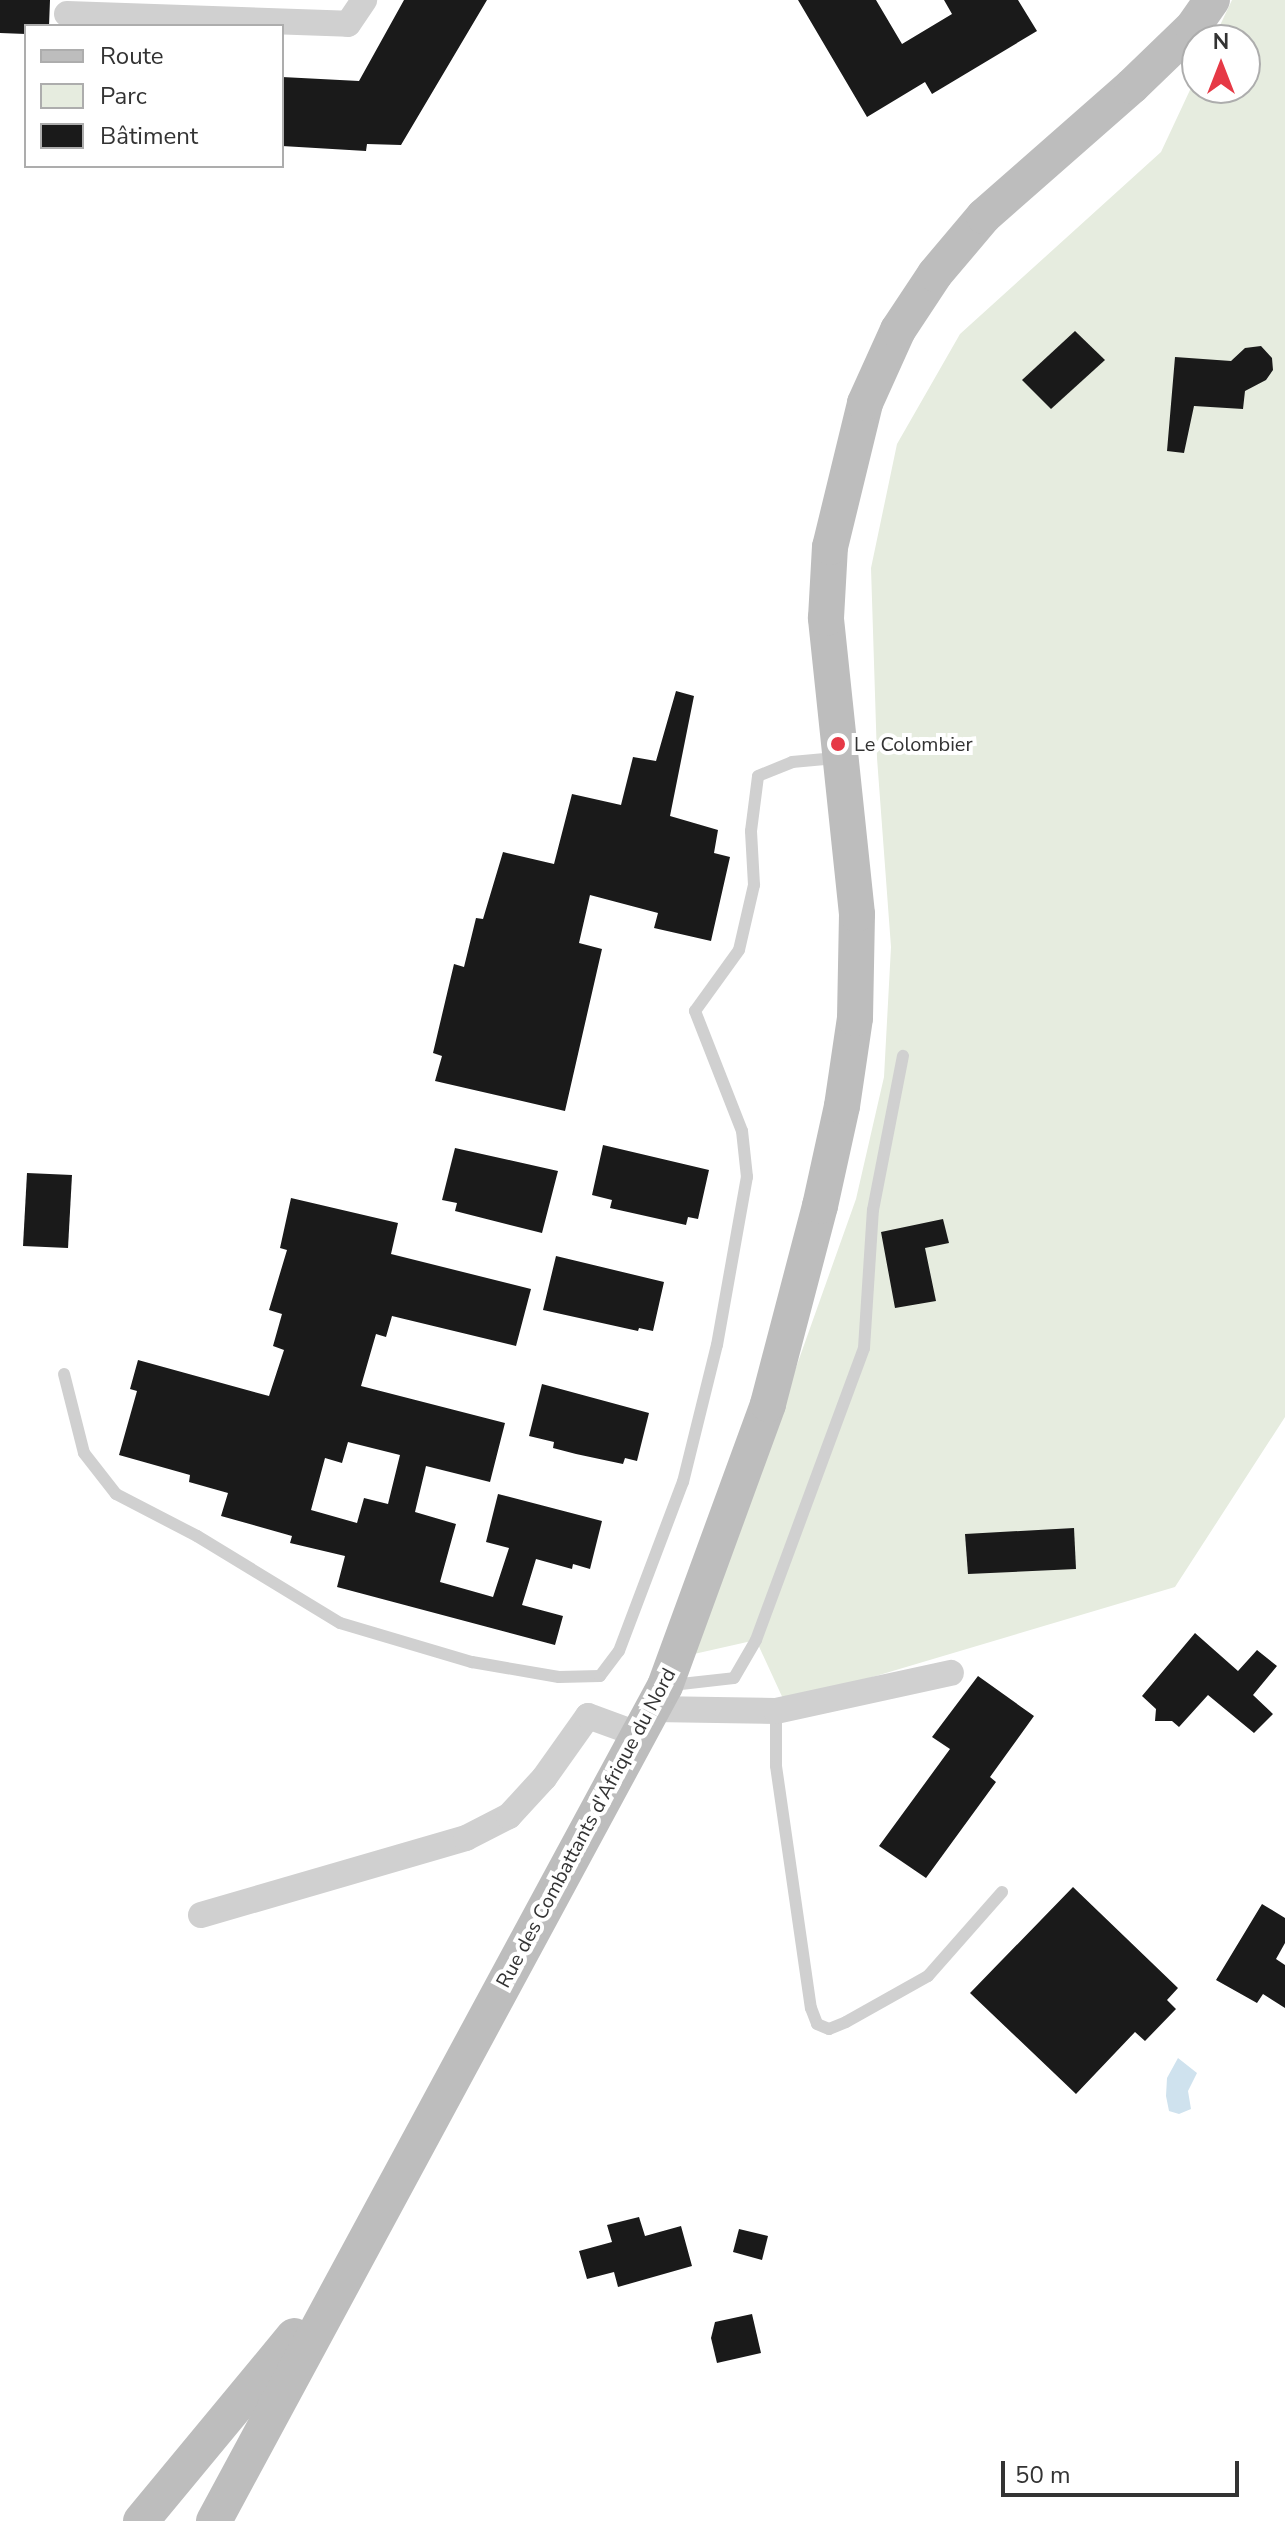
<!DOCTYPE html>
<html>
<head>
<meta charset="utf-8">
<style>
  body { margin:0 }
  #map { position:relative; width:1285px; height:2521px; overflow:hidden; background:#fff; font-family:"Nunito Sans",sans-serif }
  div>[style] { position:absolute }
  .green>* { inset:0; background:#e6ecdf }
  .water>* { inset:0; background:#cfe2ee }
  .building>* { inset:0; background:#1a1a1a }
  .service>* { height:12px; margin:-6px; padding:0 6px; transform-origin:6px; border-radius:6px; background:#d0d0d0 }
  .minor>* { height:26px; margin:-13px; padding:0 13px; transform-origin:13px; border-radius:13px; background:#d0d0d0 }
  .secondary>* { height:36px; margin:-18px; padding:0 18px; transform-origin:18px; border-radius:18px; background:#bdbdbd }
  .dots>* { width:22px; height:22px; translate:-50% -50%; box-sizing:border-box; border:4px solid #fff; border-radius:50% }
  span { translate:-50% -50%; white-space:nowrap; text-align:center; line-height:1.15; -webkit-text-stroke:8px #fff; paint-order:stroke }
  .poi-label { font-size:20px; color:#333 }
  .left { translate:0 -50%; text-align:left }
  .street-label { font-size:20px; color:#333 }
  .legend { position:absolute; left:24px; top:24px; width:260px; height:144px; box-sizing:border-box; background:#fff; border:2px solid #adadad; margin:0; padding:10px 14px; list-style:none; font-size:24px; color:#333 }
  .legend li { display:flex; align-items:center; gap:16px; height:40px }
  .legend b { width:40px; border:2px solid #adadad }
  .north { position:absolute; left:1181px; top:24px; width:80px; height:80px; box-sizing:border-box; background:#fff; border:2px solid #adadad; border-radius:50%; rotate:0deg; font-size:22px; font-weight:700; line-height:32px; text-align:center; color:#333 }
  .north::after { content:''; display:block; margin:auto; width:28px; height:36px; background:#e63946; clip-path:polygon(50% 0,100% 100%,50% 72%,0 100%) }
  .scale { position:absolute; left:1001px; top:2461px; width:238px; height:36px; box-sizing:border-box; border:4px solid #333; border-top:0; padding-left:10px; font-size:24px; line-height:28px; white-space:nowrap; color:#333; -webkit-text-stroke:6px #fff; paint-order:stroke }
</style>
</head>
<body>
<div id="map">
  <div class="green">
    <div style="clip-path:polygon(1232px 0,1285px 0,1285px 1417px,1175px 1587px,785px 1703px,756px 1640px,694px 1654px,856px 1199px,884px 1077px,891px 947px,877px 758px,871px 568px,897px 444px,960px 334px,1161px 152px,1197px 75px,1197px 88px,1245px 88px,1245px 40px,1213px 40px)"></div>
  </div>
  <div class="water">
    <div style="clip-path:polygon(1178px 2058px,1197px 2073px,1188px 2091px,1191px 2109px,1179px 2114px,1169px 2111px,1166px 2096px,1167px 2078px)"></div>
  </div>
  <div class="building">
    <div style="clip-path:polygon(0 0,50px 0,49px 26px,26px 26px,26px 34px,0 33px)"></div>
    <div style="clip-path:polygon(404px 0,487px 0,401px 145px,367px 144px,366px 151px,282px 146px,282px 77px,359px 81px)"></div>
    <div style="clip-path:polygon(798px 0,876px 0,902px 44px,952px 14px,944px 0,1018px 0,1037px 31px,932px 94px,925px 82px,867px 117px)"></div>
    <div style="clip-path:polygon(1075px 331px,1105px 360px,1051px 409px,1022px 380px)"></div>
    <div style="clip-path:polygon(1261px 346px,1272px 358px,1273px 370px,1266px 380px,1245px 391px,1243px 409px,1194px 406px,1184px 453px,1167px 451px,1175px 357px,1231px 361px,1245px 348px)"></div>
    <div style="clip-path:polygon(676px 691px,694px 696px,670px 816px,718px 830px,714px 853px,730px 857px,711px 941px,654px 928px,658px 913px,590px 895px,579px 943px,602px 949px,565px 1111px,435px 1081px,442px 1056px,433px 1053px,454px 964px,464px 967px,476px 918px,483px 919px,503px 852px,554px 864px,572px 794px,621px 805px,633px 757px,656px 761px)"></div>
    <div style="clip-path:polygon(603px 1145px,709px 1170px,698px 1219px,688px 1217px,686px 1225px,610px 1208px,612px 1200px,592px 1195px)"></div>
    <div style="clip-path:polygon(455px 1148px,558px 1171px,542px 1233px,455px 1211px,457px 1203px,442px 1200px)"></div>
    <div style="clip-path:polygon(27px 1173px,72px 1175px,68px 1248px,23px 1246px)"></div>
    <div style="clip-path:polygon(evenodd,291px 1198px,398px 1223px,391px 1254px,531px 1289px,516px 1346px,392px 1316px,386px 1337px,376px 1334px,361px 1386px,505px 1423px,490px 1482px,426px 1466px,415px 1512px,456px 1524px,440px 1582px,493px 1597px,509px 1548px,486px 1542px,498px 1494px,602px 1521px,590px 1569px,573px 1564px,572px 1569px,536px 1559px,522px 1605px,563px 1616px,555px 1645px,337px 1587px,345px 1556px,290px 1543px,292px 1536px,221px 1516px,228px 1493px,189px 1482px,190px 1475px,119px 1455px,137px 1391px,130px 1389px,138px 1360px,269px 1396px,284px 1350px,273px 1346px,282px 1314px,269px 1310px,287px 1250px,280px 1248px,291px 1198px,348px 1442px,400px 1455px,388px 1504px,364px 1498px,357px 1523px,311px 1510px,325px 1458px,342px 1463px,348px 1442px)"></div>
    <div style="clip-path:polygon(943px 1219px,949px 1243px,925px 1248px,936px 1301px,895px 1308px,881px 1232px)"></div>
    <div style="clip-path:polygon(556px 1256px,664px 1282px,653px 1331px,639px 1328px,638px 1331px,543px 1310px)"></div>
    <div style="clip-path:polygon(542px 1384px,649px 1413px,637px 1461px,625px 1458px,623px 1464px,576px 1454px,553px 1448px,554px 1442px,529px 1436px)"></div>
    <div style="clip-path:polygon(1074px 1528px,1076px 1569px,968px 1574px,965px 1534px)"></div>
    <div style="clip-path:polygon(1195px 1633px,1238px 1671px,1257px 1650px,1277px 1666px,1253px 1695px,1273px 1714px,1254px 1733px,1208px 1695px,1179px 1727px,1172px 1721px,1155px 1721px,1156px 1709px,1142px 1696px)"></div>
    <div style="clip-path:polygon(978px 1676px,1034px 1716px,990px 1777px,996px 1782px,926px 1878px,879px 1846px,950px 1749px,932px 1737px)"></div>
    <div style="clip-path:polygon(1073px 1887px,1178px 1988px,1167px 2000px,1176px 2009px,1145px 2041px,1135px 2032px,1076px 2094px,970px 1993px)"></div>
    <div style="clip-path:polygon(1262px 1904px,1285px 1918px,1285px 1943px,1276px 1959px,1285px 1965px,1285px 2008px,1263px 1994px,1257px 2003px,1216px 1980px)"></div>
    <div style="clip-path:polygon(639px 2217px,645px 2236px,681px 2226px,692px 2266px,618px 2287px,614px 2272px,587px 2279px,579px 2251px,612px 2242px,607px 2225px)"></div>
    <div style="clip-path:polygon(739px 2229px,768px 2236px,762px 2260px,733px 2252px)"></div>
    <div style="clip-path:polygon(752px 2314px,761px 2353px,717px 2363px,711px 2338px,715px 2322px)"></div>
  </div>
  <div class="service">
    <div style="left:64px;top:1374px;width:81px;rotate:75.8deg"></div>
    <div style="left:84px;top:1453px;width:52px;rotate:52deg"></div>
    <div style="left:116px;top:1494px;width:91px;rotate:27.4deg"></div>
    <div style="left:197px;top:1536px;width:167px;rotate:31.3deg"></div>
    <div style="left:340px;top:1623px;width:138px;rotate:16.5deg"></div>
    <div style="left:472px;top:1662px;width:88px;rotate:9.8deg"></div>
    <div style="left:559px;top:1677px;width:41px;rotate:-1.4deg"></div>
    <div style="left:600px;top:1676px;width:31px;rotate:-53deg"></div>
    <div style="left:619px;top:1651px;width:181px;rotate:-69.3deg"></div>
    <div style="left:683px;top:1482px;width:141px;rotate:-76.1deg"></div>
    <div style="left:717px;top:1345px;width:171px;rotate:-79.9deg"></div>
    <div style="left:747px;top:1177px;width:46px;rotate:-96.2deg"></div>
    <div style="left:742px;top:1131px;width:129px;rotate:-111.4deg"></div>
    <div style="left:695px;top:1011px;width:75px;rotate:-54.2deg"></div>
    <div style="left:739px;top:950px;width:67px;rotate:-77deg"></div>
    <div style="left:754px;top:885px;width:54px;rotate:-93.2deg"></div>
    <div style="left:751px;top:831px;width:55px;rotate:-82.7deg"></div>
    <div style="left:758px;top:776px;width:37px;rotate:-22deg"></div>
    <div style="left:792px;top:762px;width:44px;rotate:-5.2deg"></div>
    <div style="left:672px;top:1685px;width:62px;rotate:-6.4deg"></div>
    <div style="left:734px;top:1678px;width:44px;rotate:-59.9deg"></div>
    <div style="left:756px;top:1640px;width:311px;rotate:-69.7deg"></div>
    <div style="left:864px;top:1348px;width:138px;rotate:-86.3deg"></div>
    <div style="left:873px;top:1210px;width:157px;rotate:-79deg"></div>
    <div style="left:776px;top:1711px;width:55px;rotate:90deg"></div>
    <div style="left:776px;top:1766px;width:245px;rotate:81.8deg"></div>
    <div style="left:811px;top:2008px;width:17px;rotate:69deg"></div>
    <div style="left:817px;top:2024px;width:13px;rotate:23deg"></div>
    <div style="left:829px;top:2029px;width:18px;rotate:-22deg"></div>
    <div style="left:846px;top:2022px;width:94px;rotate:-29.3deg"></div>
    <div style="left:928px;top:1976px;width:112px;rotate:-48.6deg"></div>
  </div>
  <div class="minor">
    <div style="left:67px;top:14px;width:281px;rotate:2deg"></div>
    <div style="left:348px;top:24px;width:29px;rotate:-56deg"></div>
    <div style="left:653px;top:1709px;width:123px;rotate:0.9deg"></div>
    <div style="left:776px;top:1711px;width:179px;rotate:-12.3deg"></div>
    <div style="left:201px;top:1915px;width:276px;rotate:-16.2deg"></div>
    <div style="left:466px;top:1838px;width:48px;rotate:-27.1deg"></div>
    <div style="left:509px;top:1816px;width:52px;rotate:-47.4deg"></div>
    <div style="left:544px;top:1778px;width:76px;rotate:-54.6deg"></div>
    <div style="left:588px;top:1716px;width:55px;rotate:20.1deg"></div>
  </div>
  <div class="secondary">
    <div style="left:141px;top:2521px;width:240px;rotate:-50.4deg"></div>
    <div style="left:214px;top:2521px;width:949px;rotate:-61.63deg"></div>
    <div style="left:665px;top:1686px;width:300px;rotate:-69.9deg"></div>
    <div style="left:768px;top:1404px;width:205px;rotate:-75.3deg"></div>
    <div style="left:820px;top:1206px;width:102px;rotate:-77.6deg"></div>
    <div style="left:842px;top:1106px;width:89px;rotate:-81.6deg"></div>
    <div style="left:855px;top:1018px;width:104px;rotate:-88.9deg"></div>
    <div style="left:857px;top:914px;width:298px;rotate:-96deg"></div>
    <div style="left:826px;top:618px;width:71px;rotate:-86.8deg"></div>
    <div style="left:830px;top:547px;width:148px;rotate:-76.3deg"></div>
    <div style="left:865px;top:403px;width:80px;rotate:-65.7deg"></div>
    <div style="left:898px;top:330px;width:67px;rotate:-56.5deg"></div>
    <div style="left:935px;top:274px;width:76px;rotate:-49.8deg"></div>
    <div style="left:984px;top:216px;width:197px;rotate:-41.3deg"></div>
    <div style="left:1132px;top:86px;width:85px;rotate:-44deg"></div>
    <div style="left:1193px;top:27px;width:33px;rotate:-55deg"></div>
  </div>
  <div class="dots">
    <div style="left:838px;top:744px;background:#e63946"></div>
  </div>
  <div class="poi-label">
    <span class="left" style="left:854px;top:744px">Le Colombier</span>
  </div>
  <div class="street-label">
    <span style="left:586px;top:1828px;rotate:-62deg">Rue des Combattants d'Afrique du Nord</span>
  </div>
  <ul class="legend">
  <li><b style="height:10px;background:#bdbdbd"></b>Route</li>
  <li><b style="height:22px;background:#e6ecdf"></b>Parc</li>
  <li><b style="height:22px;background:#1a1a1a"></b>Bâtiment</li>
  </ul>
  <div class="north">N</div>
  <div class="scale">50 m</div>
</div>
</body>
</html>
